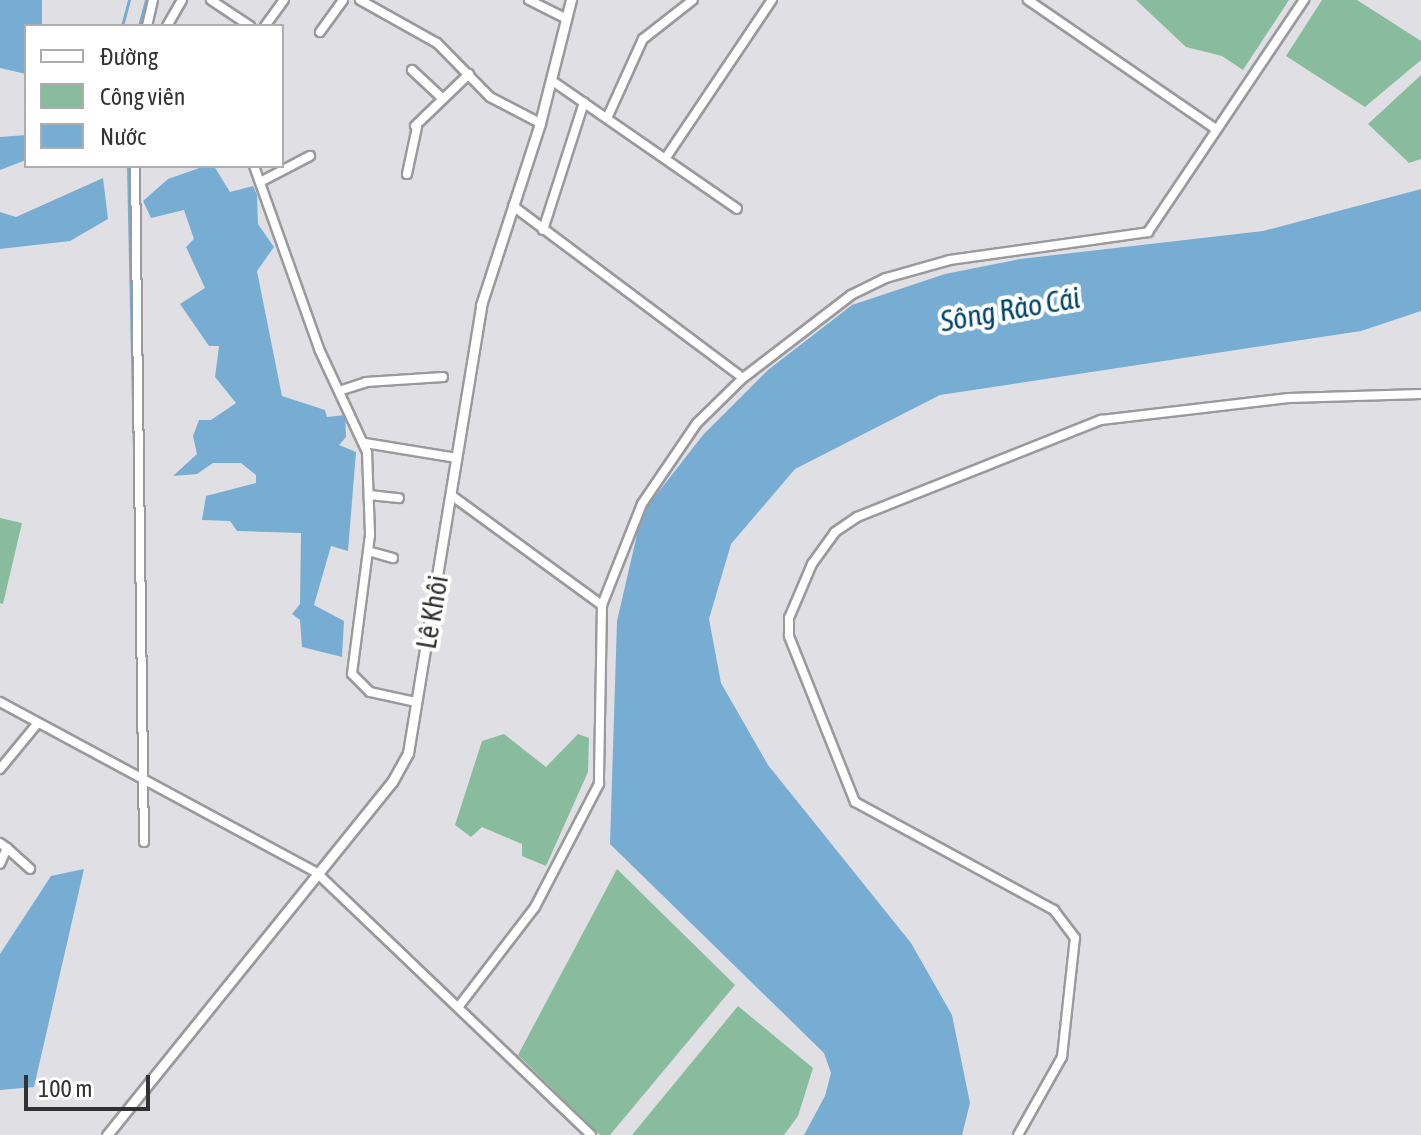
<!DOCTYPE html>
<html>
<head>
<meta charset="utf-8">
<style>
  body { margin:0 }
  #map { position:relative; width:1421px; height:1135px; overflow:hidden; background:#e0e0e4; font-family:"Asap Condensed",sans-serif }
  div>[style] { position:absolute }
  .green>* { inset:0; background:#88bc9d }
  .water>* { inset:0; background:#77add2 }
  .stream>* { height:3px; margin:-1.5px; padding:0 1.5px; transform-origin:1.5px; border-radius:1.5px; background:#77add2 }
  .roads { filter:drop-shadow(2px 0 #9a9a9e) drop-shadow(-2px 0 #9a9a9e) drop-shadow(0 2px #9a9a9e) drop-shadow(0 -2px #9a9a9e) }
  .minor>* { height:8px; margin:-4px; padding:0 4px; transform-origin:4px; border-radius:4px; background:#fff }
  .tertiary>* { height:9px; margin:-4.5px; padding:0 4.5px; transform-origin:4.5px; border-radius:4.5px; background:#fff }
  span { translate:-50% -50%; white-space:nowrap; text-align:center; line-height:1.15; -webkit-text-stroke:8px #fff; paint-order:stroke }
  .street-label { font-size:28px; color:#323233 }
  .water-label { font-size:30px; color:#004569; font-style:italic }
  .legend { position:absolute; left:24px; top:24px; width:260px; height:144px; box-sizing:border-box; background:#fff; border:2px solid #adadad; margin:0; padding:10px 14px; list-style:none; font-size:24px; color:#323233 }
  .legend li { display:flex; align-items:center; gap:16px; height:40px }
  .legend b { width:40px; border:2px solid #adadad }
  .scale { position:absolute; left:24px; top:1075px; width:126px; height:36px; box-sizing:border-box; border:4px solid #323233; border-top:0; padding-left:10px; font-size:24px; line-height:28px; white-space:nowrap; color:#323233; -webkit-text-stroke:6px #fff; paint-order:stroke }
</style>
</head>
<body>
<div id="map">
  <div class="green">
    <div style="clip-path:polygon(1136px 0,1289px 0,1243px 70px,1222px 56px,1186px 47px)"></div>
    <div style="clip-path:polygon(1322px 0,1357px 0,1421px 41px,1421px 60px,1365px 107px,1286px 56px)"></div>
    <div style="clip-path:polygon(1421px 75px,1421px 159px,1409px 163px,1368px 124px)"></div>
    <div style="clip-path:polygon(0 518px,22px 523px,3px 604px,0 603px)"></div>
    <div style="clip-path:polygon(504px 734px,546px 767px,578px 734px,589px 738px,588px 772px,546px 866px,522px 856px,522px 844px,482px 827px,471px 837px,455px 825px,482px 741px)"></div>
    <div style="clip-path:polygon(617px 869px,735px 985px,610px 1135px,600px 1135px,518px 1055px)"></div>
    <div style="clip-path:polygon(738px 1006px,813px 1068px,798px 1116px,784px 1135px,632px 1135px)"></div>
  </div>
  <div class="water">
    <div style="clip-path:polygon(0 0,42px 0,42px 26px,26px 26px,26px 74px,0 68px)"></div>
    <div style="clip-path:polygon(26px 135px,26px 160px,0 170px,0 137px)"></div>
    <div style="clip-path:polygon(205px 166px,214px 166px,230px 192px,253px 186px,257px 195px,258px 224px,274px 247px,257px 271px,282px 396px,325px 410px,327px 417px,345px 415px,346px 437px,339px 445px,356px 452px,348px 551px,331px 546px,314px 605px,344px 621px,342px 657px,302px 647px,300px 620px,292px 614px,300px 604px,301px 533px,237px 531px,230px 521px,202px 520px,206px 496px,256px 483px,256px 475px,241px 463px,213px 463px,197px 474px,173px 476px,197px 454px,193px 436px,199px 420px,211px 420px,236px 403px,215px 377px,219px 346px,209px 346px,180px 304px,205px 288px,186px 247px,194px 239px,184px 210px,151px 218px,143px 201px,168px 179px)"></div>
    <div style="clip-path:polygon(103px 178px,108px 219px,70px 241px,0 249px,0 212px,16px 217px)"></div>
    <div style="clip-path:polygon(1421px 189px,1421px 311px,1361px 331px,940px 395px,795px 469px,731px 544px,709px 619px,721px 683px,768px 765px,911px 943px,952px 1015px,970px 1103px,962px 1135px,804px 1135px,825px 1096px,831px 1073px,824px 1053px,610px 844px,617px 621px,642px 513px,703px 435px,768px 370px,852px 305px,945px 274px,1020px 259px,1263px 231px)"></div>
    <div style="clip-path:polygon(84px 869px,34px 1087px,0 1090px,0 954px,51px 876px)"></div>
  </div>
  <div class="stream">
    <div style="left:122px;top:26px;width:27px;rotate:-75deg"></div>
    <div style="left:139px;top:26px;width:27px;rotate:-75deg"></div>
    <div style="left:128px;top:166px;width:448px;rotate:88.8deg"></div>
  </div>
  <div class="roads">
    <div class="minor">
      <div style="left:211px;top:0;width:47px;rotate:33.7deg"></div>
      <div style="left:360px;top:0;width:88px;rotate:29.2deg"></div>
      <div style="left:437px;top:43px;width:76px;rotate:45.5deg"></div>
      <div style="left:490px;top:97px;width:56px;rotate:27.5deg"></div>
      <div style="left:529px;top:0;width:40px;rotate:26.6deg"></div>
      <div style="left:1028px;top:0;width:228px;rotate:34.5deg"></div>
      <div style="left:147px;top:26px;width:27px;rotate:-77deg"></div>
      <div style="left:167px;top:26px;width:30px;rotate:-60deg"></div>
      <div style="left:265px;top:26px;width:32px;rotate:-54deg"></div>
      <div style="left:320px;top:32px;width:39px;rotate:-54deg"></div>
      <div style="left:412px;top:70px;width:41px;rotate:43deg"></div>
      <div style="left:551px;top:80px;width:226px;rotate:34.7deg"></div>
      <div style="left:608px;top:116px;width:85px;rotate:-65.6deg"></div>
      <div style="left:643px;top:39px;width:63px;rotate:-38deg"></div>
      <div style="left:415px;top:126px;width:75px;rotate:-43.9deg"></div>
      <div style="left:667px;top:156px;width:188px;rotate:-56.1deg"></div>
      <div style="left:135px;top:166px;width:676px;rotate:89.24deg"></div>
      <div style="left:254px;top:166px;width:194px;rotate:70.4deg"></div>
      <div style="left:319px;top:349px;width:114px;rotate:65deg"></div>
      <div style="left:367px;top:452px;width:83px;rotate:87.9deg"></div>
      <div style="left:370px;top:535px;width:140px;rotate:97.4deg"></div>
      <div style="left:352px;top:674px;width:25px;rotate:45deg"></div>
      <div style="left:370px;top:692px;width:47px;rotate:12.3deg"></div>
      <div style="left:407px;top:174px;width:48px;rotate:-78deg"></div>
      <div style="left:264px;top:180px;width:52px;rotate:-27.6deg"></div>
      <div style="left:513px;top:206px;width:287px;rotate:36.8deg"></div>
      <div style="left:743px;top:378px;width:64px;rotate:135.6deg"></div>
      <div style="left:697px;top:423px;width:98px;rotate:124.2deg"></div>
      <div style="left:642px;top:504px;width:109px;rotate:111.6deg"></div>
      <div style="left:543px;top:230px;width:134px;rotate:-72.2deg"></div>
      <div style="left:743px;top:378px;width:136px;rotate:-37.5deg"></div>
      <div style="left:851px;top:295px;width:39px;rotate:-26deg"></div>
      <div style="left:886px;top:278px;width:66px;rotate:-15.7deg"></div>
      <div style="left:950px;top:260px;width:200px;rotate:-8deg"></div>
      <div style="left:1148px;top:232px;width:280px;rotate:-56.1deg"></div>
      <div style="left:339px;top:391px;width:28px;rotate:-18deg"></div>
      <div style="left:366px;top:382px;width:77px;rotate:-3.7deg"></div>
      <div style="left:365px;top:443px;width:93px;rotate:9.3deg"></div>
      <div style="left:369px;top:495px;width:30px;rotate:6deg"></div>
      <div style="left:451px;top:495px;width:187px;rotate:36.1deg"></div>
      <div style="left:602px;top:605px;width:179px;rotate:91deg"></div>
      <div style="left:599px;top:784px;width:139px;rotate:117.5deg"></div>
      <div style="left:535px;top:907px;width:125px;rotate:127.5deg"></div>
      <div style="left:368px;top:551px;width:26px;rotate:16deg"></div>
      <div style="left:0;top:702px;width:360px;rotate:28.3deg"></div>
      <div style="left:317px;top:873px;width:379px;rotate:43.7deg"></div>
      <div style="left:0;top:769px;width:58px;rotate:-50.6deg"></div>
      <div style="left:0;top:843px;width:9px;rotate:36deg"></div>
      <div style="left:7px;top:848px;width:17px;rotate:114deg"></div>
      <div style="left:7px;top:848px;width:31px;rotate:42deg"></div>
      <div style="left:1018px;top:1135px;width:90px;rotate:-60.6deg"></div>
      <div style="left:1062px;top:1057px;width:120px;rotate:-83.8deg"></div>
      <div style="left:1075px;top:938px;width:35px;rotate:-127deg"></div>
      <div style="left:1054px;top:910px;width:226px;rotate:-151.5deg"></div>
      <div style="left:855px;top:802px;width:179px;rotate:-111.7deg"></div>
      <div style="left:789px;top:636px;width:18px;rotate:-90deg"></div>
      <div style="left:789px;top:618px;width:59px;rotate:-66.9deg"></div>
      <div style="left:812px;top:564px;width:39px;rotate:-54deg"></div>
      <div style="left:835px;top:532px;width:27px;rotate:-34deg"></div>
      <div style="left:857px;top:517px;width:263px;rotate:-21.7deg"></div>
      <div style="left:1101px;top:420px;width:189px;rotate:-6.7deg"></div>
      <div style="left:1289px;top:398px;width:132px;rotate:-1.7deg"></div>
    </div>
    <div class="tertiary">
      <div style="left:107px;top:1135px;width:454px;rotate:-51.1deg"></div>
      <div style="left:392px;top:782px;width:33px;rotate:-61deg"></div>
      <div style="left:408px;top:753px;width:454px;rotate:-80.7deg"></div>
      <div style="left:481px;top:305px;width:191px;rotate:-72deg"></div>
      <div style="left:540px;top:123px;width:127px;rotate:-75.9deg"></div>
    </div>
  </div>
  <div class="street-label">
    <span style="left:432px;top:612px;rotate:-80deg">Lê Khôi</span>
  </div>
  <div class="water-label">
    <span style="left:1010px;top:309px;rotate:-10deg">Sông Rào Cái</span>
  </div>
  <ul class="legend">
  <li><b style="height:10px;background:#fff"></b>Đường</li>
  <li><b style="height:22px;background:#88bc9d"></b>Công viên</li>
  <li><b style="height:22px;background:#77add2"></b>Nước</li>
  </ul>
  <div class="scale">100 m</div>
</div>
</body>
</html>
